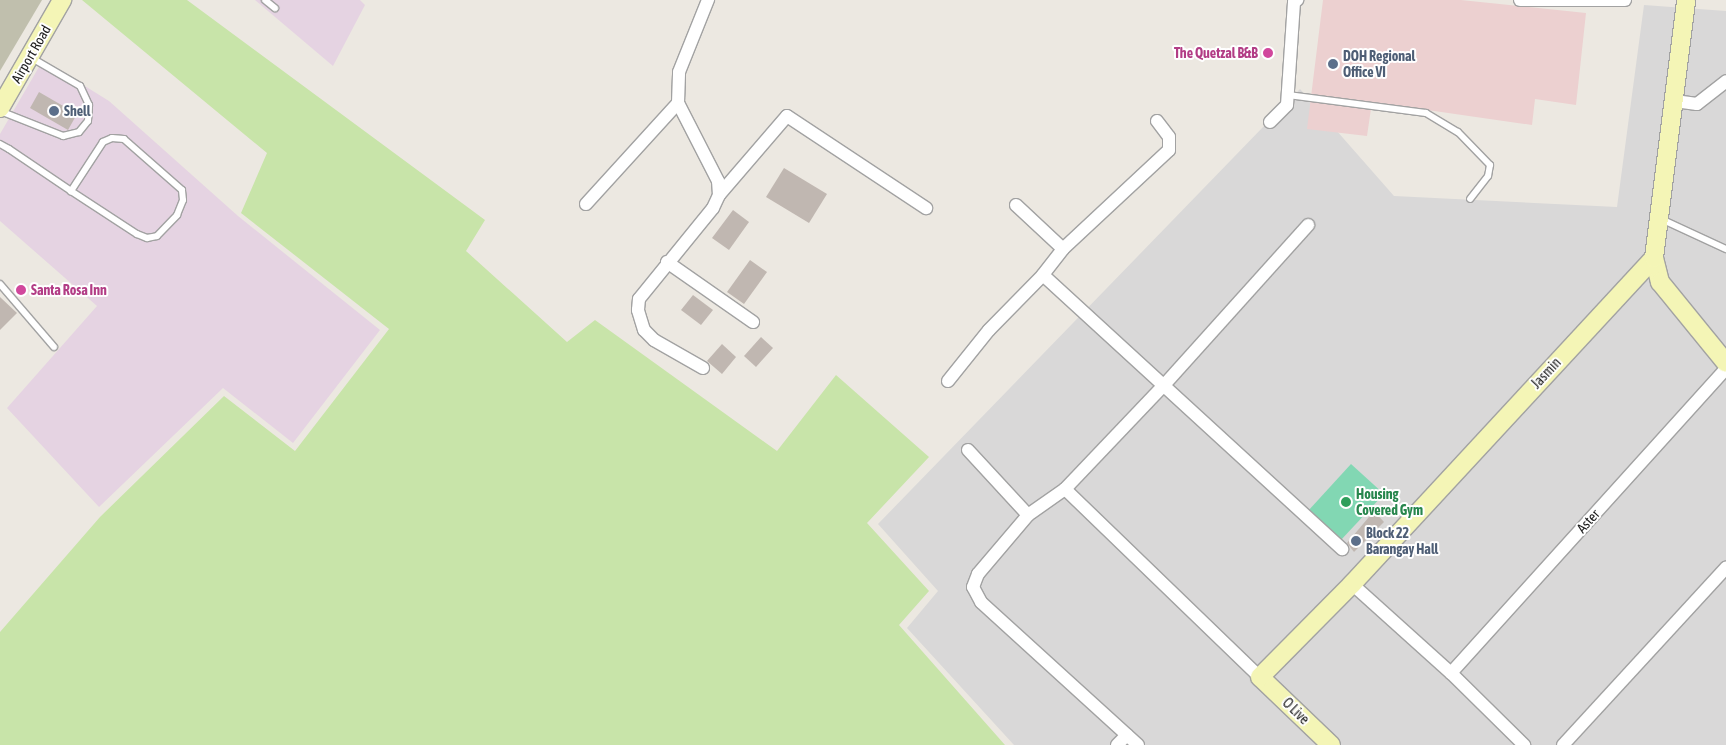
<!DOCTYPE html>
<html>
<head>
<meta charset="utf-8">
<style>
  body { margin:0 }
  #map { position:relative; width:1726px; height:745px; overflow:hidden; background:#ece8e1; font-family:"Asap Condensed",sans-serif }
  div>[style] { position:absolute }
  .residential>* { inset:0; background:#d9d8d8 }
  .commercial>* { inset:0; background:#ecd0d0 }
  .industrial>* { inset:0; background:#e5d3e2 }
  .construction>* { inset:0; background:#c0bfad }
  .grass>* { inset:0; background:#c8e4a9 }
  .pitch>* { inset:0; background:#82d7b3 }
  .building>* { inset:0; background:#c0b7b1 }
  .roads { filter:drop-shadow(1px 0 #a2a2a2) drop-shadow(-1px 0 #a2a2a2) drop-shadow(0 1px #a2a2a2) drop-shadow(0 -1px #a2a2a2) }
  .lane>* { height:6px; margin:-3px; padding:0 3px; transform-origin:3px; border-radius:3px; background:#fff }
  .street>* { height:12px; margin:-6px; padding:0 6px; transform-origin:6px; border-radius:6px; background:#fff }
  .secondary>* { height:18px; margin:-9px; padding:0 9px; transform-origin:9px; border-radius:9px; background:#f4f5b6 }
  .dots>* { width:14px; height:14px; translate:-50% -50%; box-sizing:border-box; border:2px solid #fff; border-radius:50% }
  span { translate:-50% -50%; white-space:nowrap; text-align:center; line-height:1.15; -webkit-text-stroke:4px #fff; paint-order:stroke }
  .hotel-label { font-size:14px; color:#b23c85; font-weight:700 }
  .right { translate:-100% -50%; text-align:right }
  .left { translate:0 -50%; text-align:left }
  .street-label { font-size:14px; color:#1b1b1b }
  .service-label { font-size:14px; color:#4e5e75; font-weight:700 }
  .leisure-label { font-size:14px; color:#27864d; font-weight:700 }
</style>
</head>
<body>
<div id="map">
  <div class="residential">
    <div style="clip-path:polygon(1644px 5px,1726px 11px,1726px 745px,1014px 745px,907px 628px,938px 591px,878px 524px,1300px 89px,1394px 196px,1617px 207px)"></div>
  </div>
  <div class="commercial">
    <div style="clip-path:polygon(1323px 0,1461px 0,1586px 13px,1576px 105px,1535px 99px,1532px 125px,1372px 102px,1367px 136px,1307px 129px)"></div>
  </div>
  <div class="industrial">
    <div style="clip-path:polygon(255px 0,360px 0,365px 5px,333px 66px)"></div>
    <div style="clip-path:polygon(43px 60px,109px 101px,238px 216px,380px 330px,293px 443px,223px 388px,99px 507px,7px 408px,97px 306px,0 221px,0 134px)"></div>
  </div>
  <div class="construction">
    <div style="clip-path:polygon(0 0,42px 0,0 71px)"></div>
  </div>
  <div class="grass">
    <div style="clip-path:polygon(82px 0,187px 0,485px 220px,466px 251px,567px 342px,595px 320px,777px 451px,836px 375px,929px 457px,867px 523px,929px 591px,899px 625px,1005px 745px,0 745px,0 632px,100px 517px,224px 396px,295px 451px,389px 329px,241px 213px,267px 153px)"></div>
  </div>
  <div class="pitch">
    <div style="clip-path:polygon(1351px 464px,1384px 494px,1340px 541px,1308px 511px)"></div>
  </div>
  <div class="building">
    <div style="clip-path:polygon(39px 92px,77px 114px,68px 130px,30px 108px)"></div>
    <div style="clip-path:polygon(784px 168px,827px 194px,809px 223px,766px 197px)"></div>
    <div style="clip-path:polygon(733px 210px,749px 222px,729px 250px,712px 238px)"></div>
    <div style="clip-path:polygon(750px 260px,767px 272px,744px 304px,727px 292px)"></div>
    <div style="clip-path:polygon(693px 295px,713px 310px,701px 325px,681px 310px)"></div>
    <div style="clip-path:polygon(0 297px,17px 313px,0 330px)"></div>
    <div style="clip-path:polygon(761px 337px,773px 348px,756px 367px,744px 356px)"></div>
    <div style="clip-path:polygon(722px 344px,736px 357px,722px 374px,707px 361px)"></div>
    <div style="clip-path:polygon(1374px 511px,1384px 522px,1354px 552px,1347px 543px)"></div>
  </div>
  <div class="roads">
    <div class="lane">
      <div style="left:265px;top:0;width:13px;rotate:39deg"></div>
      <div style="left:1288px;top:95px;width:139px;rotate:7.4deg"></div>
      <div style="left:1426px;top:113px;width:37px;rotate:31deg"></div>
      <div style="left:1458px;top:132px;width:46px;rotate:45.9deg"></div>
      <div style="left:1490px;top:165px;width:11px;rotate:100deg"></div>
      <div style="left:1488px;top:176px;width:29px;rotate:128deg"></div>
      <div style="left:0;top:111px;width:68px;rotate:21.6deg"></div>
      <div style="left:63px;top:136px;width:16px;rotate:-14deg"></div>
      <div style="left:79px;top:132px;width:14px;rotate:-51deg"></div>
      <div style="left:88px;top:121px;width:16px;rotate:-86deg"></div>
      <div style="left:89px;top:105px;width:21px;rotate:-115deg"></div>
      <div style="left:80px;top:86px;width:58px;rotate:-149.9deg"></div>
      <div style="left:0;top:144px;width:10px;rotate:29deg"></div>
      <div style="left:9px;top:149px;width:75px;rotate:34.1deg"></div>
      <div style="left:71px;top:191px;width:79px;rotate:33.1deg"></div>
      <div style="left:137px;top:234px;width:11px;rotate:22deg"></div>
      <div style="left:147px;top:238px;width:10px;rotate:-11deg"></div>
      <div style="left:157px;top:236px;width:29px;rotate:-46deg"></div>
      <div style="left:177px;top:215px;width:16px;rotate:-68deg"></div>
      <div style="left:183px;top:200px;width:10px;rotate:-96deg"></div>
      <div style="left:182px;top:190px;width:77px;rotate:-138.7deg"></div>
      <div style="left:124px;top:139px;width:12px;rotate:-175deg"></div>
      <div style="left:112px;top:138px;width:10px;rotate:156deg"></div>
      <div style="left:103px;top:142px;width:59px;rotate:123.1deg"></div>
      <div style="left:1661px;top:219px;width:72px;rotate:24.8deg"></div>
      <div style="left:0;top:284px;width:83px;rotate:49.4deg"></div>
    </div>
    <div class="street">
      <div style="left:1520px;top:0;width:105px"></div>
      <div style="left:1675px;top:101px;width:22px;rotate:8deg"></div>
      <div style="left:1697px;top:104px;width:37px;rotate:-38deg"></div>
      <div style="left:1157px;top:121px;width:20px;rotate:53deg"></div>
      <div style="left:1169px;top:137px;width:13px;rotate:90deg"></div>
      <div style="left:1169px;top:150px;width:145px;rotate:137deg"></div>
      <div style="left:1063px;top:249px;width:33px;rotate:128deg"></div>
      <div style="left:1043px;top:275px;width:406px;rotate:42.5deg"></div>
      <div style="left:1270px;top:122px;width:24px;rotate:-45deg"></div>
      <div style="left:1287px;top:105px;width:103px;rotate:-86.1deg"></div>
      <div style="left:1294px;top:2px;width:4px;rotate:-34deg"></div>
      <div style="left:719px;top:195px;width:104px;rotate:-49.3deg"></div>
      <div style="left:787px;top:116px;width:167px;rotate:33.5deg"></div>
      <div style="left:586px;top:204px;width:137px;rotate:-47.7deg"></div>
      <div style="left:1016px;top:205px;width:64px;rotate:43.1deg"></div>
      <div style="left:667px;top:262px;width:105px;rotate:34.9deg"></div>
      <div style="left:703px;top:368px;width:56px;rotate:-150.3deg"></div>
      <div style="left:654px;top:340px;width:14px;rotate:-135deg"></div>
      <div style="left:644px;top:330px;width:21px;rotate:-107deg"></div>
      <div style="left:638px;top:310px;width:11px;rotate:-85deg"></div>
      <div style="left:639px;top:299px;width:117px;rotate:-50.9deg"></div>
      <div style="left:713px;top:208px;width:14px;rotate:-65deg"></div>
      <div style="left:719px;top:195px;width:14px;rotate:-94deg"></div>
      <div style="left:718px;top:181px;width:88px;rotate:-117.1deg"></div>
      <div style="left:678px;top:103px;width:31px;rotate:-88deg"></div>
      <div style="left:679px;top:72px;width:78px;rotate:-68.1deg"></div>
      <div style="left:948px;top:381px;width:65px;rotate:-51.2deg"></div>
      <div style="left:989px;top:330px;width:77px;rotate:-45.5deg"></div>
      <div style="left:968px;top:450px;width:88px;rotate:47.3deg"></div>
      <div style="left:1065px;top:489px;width:271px;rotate:44deg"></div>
      <div style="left:1352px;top:584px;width:133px;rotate:42deg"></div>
      <div style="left:1451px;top:673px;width:103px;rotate:44.6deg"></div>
      <div style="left:1451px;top:673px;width:410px;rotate:-47.9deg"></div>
      <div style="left:1117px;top:745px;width:14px;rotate:-45deg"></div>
      <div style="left:1138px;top:745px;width:212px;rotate:-137.7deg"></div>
      <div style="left:981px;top:602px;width:17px;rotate:-118deg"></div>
      <div style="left:973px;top:587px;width:14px;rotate:-69deg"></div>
      <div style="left:978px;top:574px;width:77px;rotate:-49.7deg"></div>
      <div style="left:1028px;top:515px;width:45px;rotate:-35.1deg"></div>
      <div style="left:1065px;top:489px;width:145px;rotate:-46.4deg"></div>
      <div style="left:1165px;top:384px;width:214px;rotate:-48deg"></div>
      <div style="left:1563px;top:745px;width:241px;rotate:-47.4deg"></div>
    </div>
    <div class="secondary">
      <div style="left:0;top:108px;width:125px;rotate:-60.1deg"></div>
      <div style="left:1654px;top:258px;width:25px;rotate:76deg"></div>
      <div style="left:1660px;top:282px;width:104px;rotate:50.8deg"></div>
      <div style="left:1331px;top:745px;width:98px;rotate:-136.2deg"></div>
      <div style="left:1260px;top:677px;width:131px;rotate:-45.3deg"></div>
      <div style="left:1352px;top:584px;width:444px;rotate:-47.2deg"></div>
      <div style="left:1654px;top:258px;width:260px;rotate:-82.9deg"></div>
    </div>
  </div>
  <div class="dots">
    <div style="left:1268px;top:53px;background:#d1479c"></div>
    <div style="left:1333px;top:64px;background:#5c6f8a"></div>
    <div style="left:54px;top:111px;background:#5c6f8a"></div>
    <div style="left:21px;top:290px;background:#d1479c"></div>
    <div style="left:1346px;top:502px;background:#2e9e5b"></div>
    <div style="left:1356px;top:541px;background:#5c6f8a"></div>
  </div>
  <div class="hotel-label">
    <span class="right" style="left:1258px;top:53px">The Quetzal B&amp;B</span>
    <span class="left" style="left:31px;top:290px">Santa Rosa Inn</span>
  </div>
  <div class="street-label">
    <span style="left:31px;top:54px;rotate:-60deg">Airport Road</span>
    <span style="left:1546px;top:373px;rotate:-47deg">Jasmin</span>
    <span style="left:1588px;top:521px;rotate:-48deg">Aster</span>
    <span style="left:1296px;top:711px;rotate:44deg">O Live</span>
  </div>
  <div class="service-label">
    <span class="left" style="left:1343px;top:64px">DOH Regional<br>Office VI</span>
    <span class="left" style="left:64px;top:111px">Shell</span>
    <span class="left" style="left:1366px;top:541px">Block 22<br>Barangay Hall</span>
  </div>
  <div class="leisure-label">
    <span class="left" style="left:1356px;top:502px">Housing<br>Covered Gym</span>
  </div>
</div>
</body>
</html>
